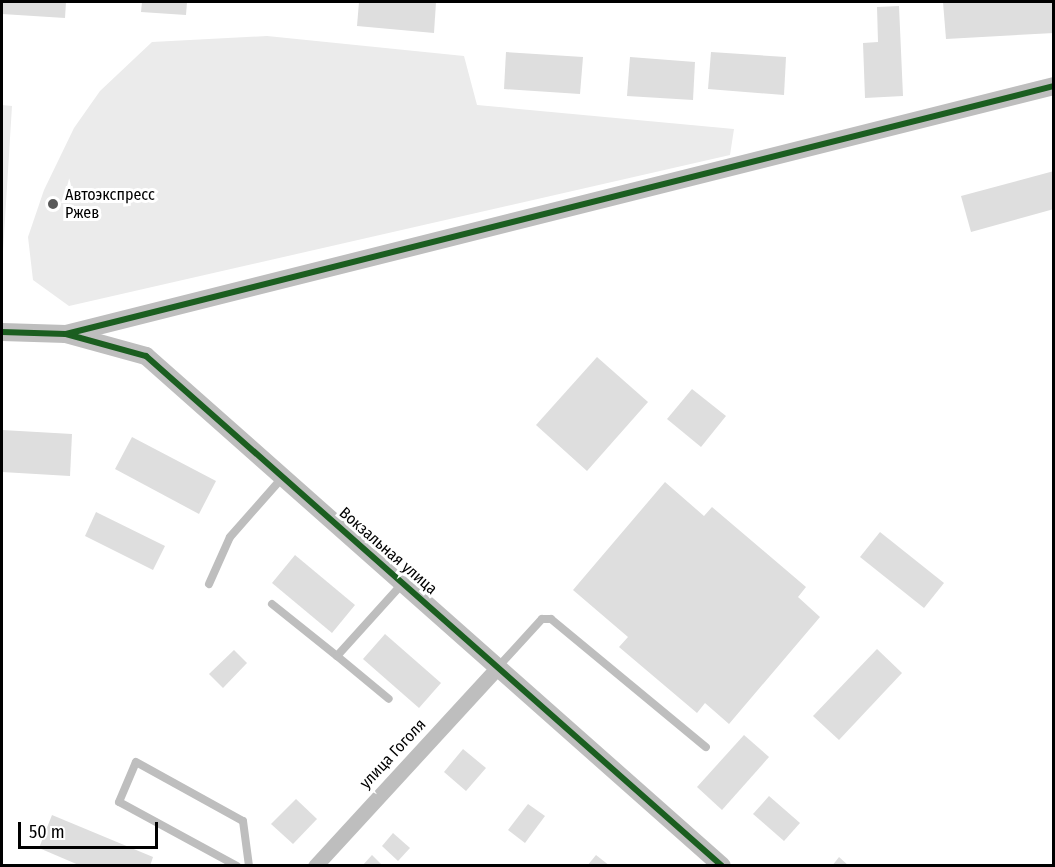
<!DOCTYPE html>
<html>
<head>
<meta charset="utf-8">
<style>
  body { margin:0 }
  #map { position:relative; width:1055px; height:867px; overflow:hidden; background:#fff; font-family:"Fira Sans Condensed",sans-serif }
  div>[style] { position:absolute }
  .green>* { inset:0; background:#ebebeb }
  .building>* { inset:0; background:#dedede }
  .service>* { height:8px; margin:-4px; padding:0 4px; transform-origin:4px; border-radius:4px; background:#bebebe }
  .minor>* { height:15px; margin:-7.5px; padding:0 7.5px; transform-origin:7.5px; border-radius:7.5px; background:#bebebe }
  .tertiary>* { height:18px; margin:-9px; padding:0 9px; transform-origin:9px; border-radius:9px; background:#bebebe }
  .cycleway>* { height:6px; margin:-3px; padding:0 3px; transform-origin:3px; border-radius:3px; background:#1b5e20 }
  .dots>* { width:16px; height:16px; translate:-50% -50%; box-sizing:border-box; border:3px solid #fff; border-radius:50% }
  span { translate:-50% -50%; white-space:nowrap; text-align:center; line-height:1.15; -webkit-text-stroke:6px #fff; paint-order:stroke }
  .poi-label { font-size:16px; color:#000 }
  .left { translate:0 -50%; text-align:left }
  .street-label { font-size:16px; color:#000 }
  .frame { position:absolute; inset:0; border:3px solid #000; pointer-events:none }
  .scale { position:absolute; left:18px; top:822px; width:140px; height:27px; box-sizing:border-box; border:3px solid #000; border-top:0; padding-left:8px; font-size:18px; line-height:21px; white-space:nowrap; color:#000; -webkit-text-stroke:4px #fff; paint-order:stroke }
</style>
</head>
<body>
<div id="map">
  <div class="green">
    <div style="clip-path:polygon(267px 36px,464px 56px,477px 105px,734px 129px,730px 155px,69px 306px,33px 280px,28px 237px,44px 190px,74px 128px,100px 91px,152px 42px)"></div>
    <div style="clip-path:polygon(2px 105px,12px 106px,2px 268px)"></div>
  </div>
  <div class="building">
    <div style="clip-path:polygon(2px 2px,66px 2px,65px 18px,2px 14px)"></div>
    <div style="clip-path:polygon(142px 2px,187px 2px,186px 15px,141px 12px)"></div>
    <div style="clip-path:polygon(359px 2px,436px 2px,434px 33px,357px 26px)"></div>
    <div style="clip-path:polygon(943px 2px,1054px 2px,1054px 33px,946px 39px)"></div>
    <div style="clip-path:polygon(899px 6px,903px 96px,865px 98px,863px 43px,878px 42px,877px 7px)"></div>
    <div style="clip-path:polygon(506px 52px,583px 57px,580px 94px,504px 89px)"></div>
    <div style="clip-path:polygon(711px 52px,786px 57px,784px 95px,708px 89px)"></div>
    <div style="clip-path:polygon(630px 57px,695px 62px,693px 100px,627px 96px)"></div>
    <div style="clip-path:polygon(1054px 171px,1054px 209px,971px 232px,961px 196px)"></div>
    <div style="clip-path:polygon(597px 357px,648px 402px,587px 471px,536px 425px)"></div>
    <div style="clip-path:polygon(692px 389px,726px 416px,701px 447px,667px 419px)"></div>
    <div style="clip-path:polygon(2px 430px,72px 434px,70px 476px,2px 472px)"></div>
    <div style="clip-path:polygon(132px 437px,216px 481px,199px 514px,115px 469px)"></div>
    <div style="clip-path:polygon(665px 482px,704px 516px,712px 507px,806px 587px,798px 597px,820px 617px,729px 724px,705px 703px,697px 713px,619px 647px,628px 637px,573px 590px)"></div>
    <div style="clip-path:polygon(96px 512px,165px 546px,153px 570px,85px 536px)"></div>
    <div style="clip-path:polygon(880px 532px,944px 583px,924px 608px,860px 557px)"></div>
    <div style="clip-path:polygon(295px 555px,355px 605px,332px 633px,272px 583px)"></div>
    <div style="clip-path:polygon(385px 634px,441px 683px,419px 708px,363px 659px)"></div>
    <div style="clip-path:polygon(877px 649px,902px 673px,839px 740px,813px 716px)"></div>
    <div style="clip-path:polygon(234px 650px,247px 663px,223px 688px,209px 674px)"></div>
    <div style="clip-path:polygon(744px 735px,769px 757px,722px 810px,697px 787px)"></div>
    <div style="clip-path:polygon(463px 749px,486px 768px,466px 791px,444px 772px)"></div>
    <div style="clip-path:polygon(769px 796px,800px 823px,784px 841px,753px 814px)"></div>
    <div style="clip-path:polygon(296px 799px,317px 819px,293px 844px,271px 824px)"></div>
    <div style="clip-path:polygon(528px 804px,545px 816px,525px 843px,508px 830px)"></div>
    <div style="clip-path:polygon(52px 815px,153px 857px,150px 866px,81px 866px,39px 848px)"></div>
    <div style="clip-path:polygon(393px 833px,410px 848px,398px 861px,382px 846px)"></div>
    <div style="clip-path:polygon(372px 855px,383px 866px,362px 866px)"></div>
    <div style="clip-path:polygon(596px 855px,610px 866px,587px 866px)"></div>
    <div style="clip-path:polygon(839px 857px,849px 866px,832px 866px)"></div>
  </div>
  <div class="service">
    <div style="left:209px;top:584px;width:51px;rotate:-65.9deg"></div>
    <div style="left:230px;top:537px;width:79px;rotate:-48.6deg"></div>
    <div style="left:272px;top:604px;width:83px;rotate:38.7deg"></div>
    <div style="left:337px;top:656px;width:97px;rotate:-47.9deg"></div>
    <div style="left:337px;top:656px;width:67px;rotate:39.6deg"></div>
    <div style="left:498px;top:667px;width:65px;rotate:-47.5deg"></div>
    <div style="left:542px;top:619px;width:9px"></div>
    <div style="left:551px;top:619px;width:201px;rotate:39.6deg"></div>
    <div style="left:237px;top:866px;width:134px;rotate:-151.5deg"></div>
    <div style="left:119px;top:802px;width:43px;rotate:-67deg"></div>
    <div style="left:136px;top:762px;width:122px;rotate:28.9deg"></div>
    <div style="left:243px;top:821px;width:45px;rotate:82.4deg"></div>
  </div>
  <div class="minor">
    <div style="left:315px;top:866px;width:270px;rotate:-47.4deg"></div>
  </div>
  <div class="tertiary">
    <div style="left:2px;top:332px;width:64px;rotate:1.8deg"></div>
    <div style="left:66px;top:334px;width:83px;rotate:15.4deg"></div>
    <div style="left:146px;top:356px;width:769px;rotate:41.52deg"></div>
    <div style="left:66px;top:334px;width:1019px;rotate:-14.09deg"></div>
  </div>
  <div class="cycleway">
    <div style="left:2px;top:332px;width:64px;rotate:1.8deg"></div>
    <div style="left:66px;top:334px;width:83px;rotate:15.4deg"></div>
    <div style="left:146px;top:356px;width:769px;rotate:41.52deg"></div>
    <div style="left:66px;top:334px;width:1019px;rotate:-14.09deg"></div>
  </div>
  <div class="dots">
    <div style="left:53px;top:204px;background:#595959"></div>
  </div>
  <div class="poi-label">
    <span class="left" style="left:65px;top:204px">Автоэкспресс<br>Ржев</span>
  </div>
  <div class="street-label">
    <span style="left:388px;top:551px;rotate:41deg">Вокзальная улица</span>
    <span style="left:393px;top:754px;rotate:-47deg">улица Гоголя</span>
  </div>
  <div class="frame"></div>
  <div class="scale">50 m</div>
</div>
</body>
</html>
